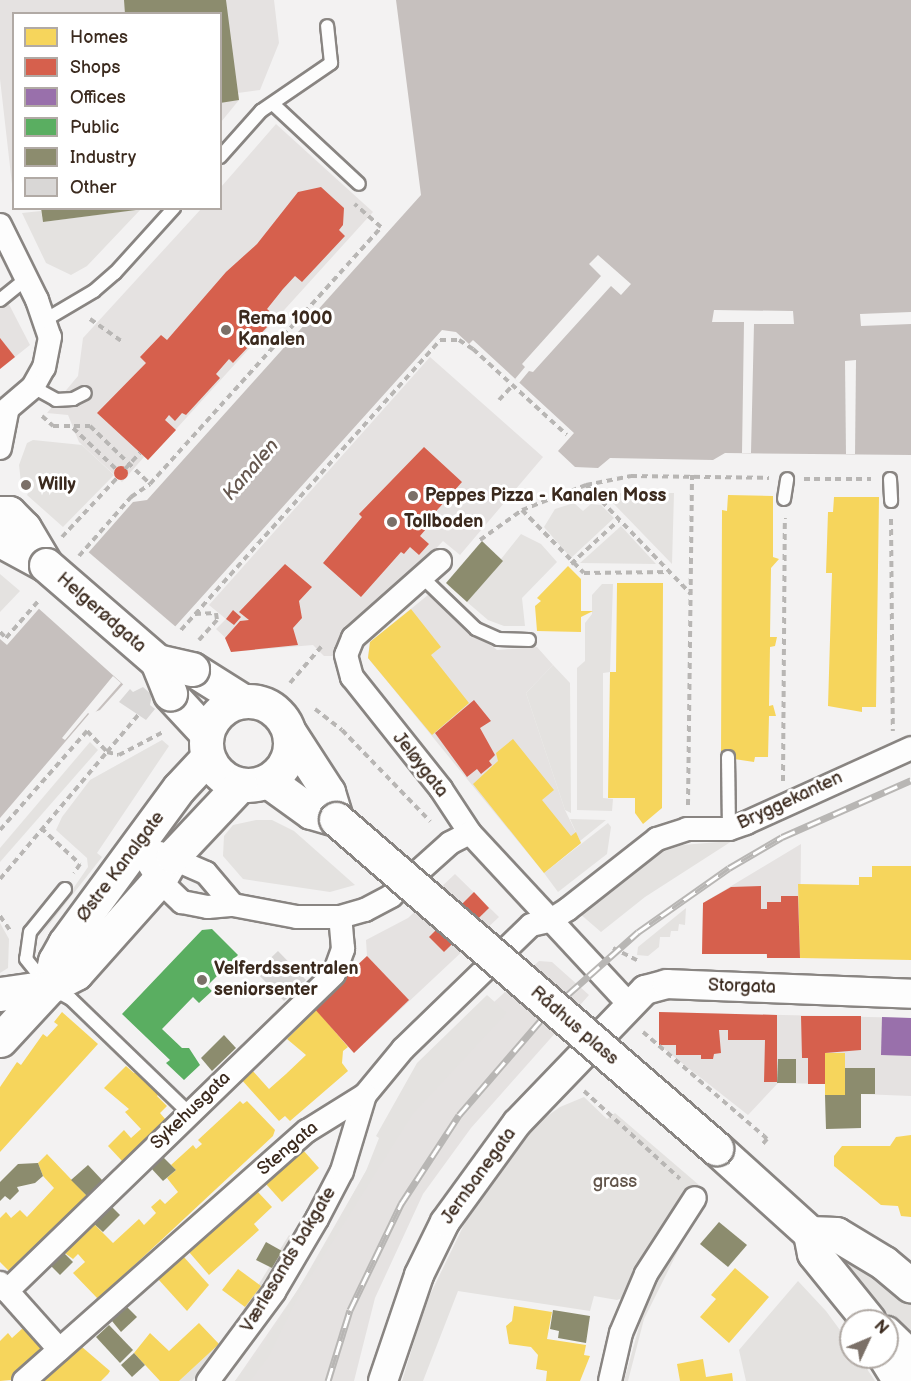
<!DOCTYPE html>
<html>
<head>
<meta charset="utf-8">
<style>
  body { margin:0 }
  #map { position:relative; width:911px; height:1381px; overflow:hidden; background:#f3f2f2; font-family:"Balsamiq Sans",sans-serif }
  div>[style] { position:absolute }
  .built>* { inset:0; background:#e5e2e1 }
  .green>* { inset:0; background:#e4e2e0 }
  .water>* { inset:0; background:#c6c0be }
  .pier>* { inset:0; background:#f3f2f2 }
  .homes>* { inset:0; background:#f6d55c }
  .shops>* { inset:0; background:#d6604d }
  .round { border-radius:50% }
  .offices>* { inset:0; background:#9970ab }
  .public>* { inset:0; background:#5aae61 }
  .industry>* { inset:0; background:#8c8c6e }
  .building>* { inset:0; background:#d9d7d6 }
  .path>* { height:4px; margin-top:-2px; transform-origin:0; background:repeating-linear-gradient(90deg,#b8b6b4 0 6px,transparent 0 10.5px) }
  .roads { filter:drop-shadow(2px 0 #898582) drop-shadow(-2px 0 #898582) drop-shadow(0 2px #898582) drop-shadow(0 -2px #898582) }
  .service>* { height:12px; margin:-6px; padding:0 6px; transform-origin:6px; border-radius:6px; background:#fdfdfd }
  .minor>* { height:22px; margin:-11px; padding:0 11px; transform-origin:11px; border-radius:11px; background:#fdfdfd }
  .tertiary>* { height:28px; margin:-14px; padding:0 14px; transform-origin:14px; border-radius:14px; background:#fdfdfd }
  .primary>* { height:33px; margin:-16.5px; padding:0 16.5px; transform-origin:16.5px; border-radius:16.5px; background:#fdfdfd }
  .trunk>* { height:33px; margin:-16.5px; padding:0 16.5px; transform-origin:16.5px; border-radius:16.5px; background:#fdfdfd }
  .trunk>.ring { margin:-16.5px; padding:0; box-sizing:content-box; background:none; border:33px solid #fdfdfd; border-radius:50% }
  .rail>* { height:7px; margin-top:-3.5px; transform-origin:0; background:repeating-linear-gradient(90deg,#fff 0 14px,#b8b6b4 0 28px); box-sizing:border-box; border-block:2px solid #b8b6b4 }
  .path-bridge>* { height:4px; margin-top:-2px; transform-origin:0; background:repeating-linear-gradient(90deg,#b8b6b4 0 6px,transparent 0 10.5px) }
  .bridges { filter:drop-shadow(2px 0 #898582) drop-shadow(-2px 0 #898582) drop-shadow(0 2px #898582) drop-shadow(0 -2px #898582) }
  .primary-bridge>* { height:33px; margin:-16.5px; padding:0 16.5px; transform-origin:16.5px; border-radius:16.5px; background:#fdfdfd }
  .trunk-bridge>* { height:33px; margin:-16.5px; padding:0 16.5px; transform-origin:16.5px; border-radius:16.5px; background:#fdfdfd }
  .dots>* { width:16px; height:16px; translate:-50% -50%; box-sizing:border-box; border:3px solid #fff; border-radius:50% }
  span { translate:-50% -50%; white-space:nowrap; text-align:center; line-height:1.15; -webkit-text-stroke:6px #fff; paint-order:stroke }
  .poi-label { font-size:18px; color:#3b2a1e; font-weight:700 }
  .left { translate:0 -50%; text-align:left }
  .street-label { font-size:18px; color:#3b2a1e }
  .park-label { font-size:18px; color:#62554b }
  .water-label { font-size:20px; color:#65574e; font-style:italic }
  .legend { position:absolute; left:12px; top:12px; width:210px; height:198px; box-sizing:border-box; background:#fff; border:2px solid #b1aaa5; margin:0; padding:8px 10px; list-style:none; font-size:18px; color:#3b2a1e }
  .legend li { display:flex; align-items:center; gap:12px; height:30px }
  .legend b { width:30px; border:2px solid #b1aaa5 }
  .north { position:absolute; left:839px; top:1309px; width:60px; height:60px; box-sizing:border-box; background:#fff; border:2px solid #b1aaa5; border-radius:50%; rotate:46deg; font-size:16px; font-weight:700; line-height:24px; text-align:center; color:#3b2a1e }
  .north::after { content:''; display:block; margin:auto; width:21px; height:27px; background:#7b7068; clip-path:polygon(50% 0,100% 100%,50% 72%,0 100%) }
</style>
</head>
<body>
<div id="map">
  <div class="built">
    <div style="clip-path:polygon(0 0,274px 0,279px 43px,260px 90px,238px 93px,239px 100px,221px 122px,220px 14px,14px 14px,13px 193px,0 79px)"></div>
    <div style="clip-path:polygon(276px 124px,373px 212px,148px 460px,144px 457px,122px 482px,79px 442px,68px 415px,47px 413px,78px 376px,83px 338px,201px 209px,220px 208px,221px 187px)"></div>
    <div style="clip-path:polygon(0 287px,30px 345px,0 369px)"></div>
    <div style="clip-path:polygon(430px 357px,543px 457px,460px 555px,443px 541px,336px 656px,324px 656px,313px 645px,231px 652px,230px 642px,216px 629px,226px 619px,209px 605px)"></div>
    <div style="clip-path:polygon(428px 595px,472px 637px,484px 639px,497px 650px,537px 647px,553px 665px,526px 693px,565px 810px,581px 843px,544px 873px,368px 658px,370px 642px)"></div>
    <div style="clip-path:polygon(801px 844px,800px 958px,767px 958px,766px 954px,702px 954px,703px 903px)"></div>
    <div style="clip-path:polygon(455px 874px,499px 917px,354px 1053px,313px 1007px,367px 956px,366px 940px,408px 918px)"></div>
    <div style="clip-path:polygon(539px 961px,552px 962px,589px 995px,471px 1128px,423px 1194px,375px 1298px,354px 1381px,235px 1381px,299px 1288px,366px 1171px,482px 1013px)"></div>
    <div style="clip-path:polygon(659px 1012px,911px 1018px,911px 1096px,861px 1094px,861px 1128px,826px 1129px,825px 1084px,778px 1083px,748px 1115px,659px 1045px)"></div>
  </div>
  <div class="green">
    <div style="clip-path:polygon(141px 209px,87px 266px,71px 275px,46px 263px,22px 213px,41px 211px,43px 222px)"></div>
    <div style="clip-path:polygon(33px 440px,82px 445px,114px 475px,63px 527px,27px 495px,32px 485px,29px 481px,21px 483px,19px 465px,27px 443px)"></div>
    <div style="clip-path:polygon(614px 492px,627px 494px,636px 503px,646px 494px,653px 502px,662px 493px,674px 493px,672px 564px,612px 502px)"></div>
    <div style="clip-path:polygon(574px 503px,583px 511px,591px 504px,601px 505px,614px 518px,571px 558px,544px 527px,555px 509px)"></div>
    <div style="clip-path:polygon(621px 526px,656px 564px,580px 563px)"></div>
    <div style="clip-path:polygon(521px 534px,541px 544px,557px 562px,522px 598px,525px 626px,504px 626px,488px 620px,467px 602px)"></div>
    <div style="clip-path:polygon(0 574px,20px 591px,0 612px)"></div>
    <div style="clip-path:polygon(602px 584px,613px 584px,610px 672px,603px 673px,603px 798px,613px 799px,612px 811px,577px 810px,577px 668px,585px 661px,585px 623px,592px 614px,592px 595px)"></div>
    <div style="clip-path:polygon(553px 665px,570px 683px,571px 813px,565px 810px,526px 693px)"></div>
    <div style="clip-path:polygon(162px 740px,169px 746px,97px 853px,102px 857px,41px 935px,88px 867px,87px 858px,56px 830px,62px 817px,90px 780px)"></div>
    <div style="clip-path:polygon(90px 742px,98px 750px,0 862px,0 848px)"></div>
    <div style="clip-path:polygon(570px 819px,606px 820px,580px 841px)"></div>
    <div style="clip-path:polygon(256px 820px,272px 820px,294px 831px,355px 885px,330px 892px,243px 879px,223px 856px,224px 836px,233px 825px)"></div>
    <div style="clip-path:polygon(608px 823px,611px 827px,607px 854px,558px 892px,544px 873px)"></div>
    <div style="clip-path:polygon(732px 841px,645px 897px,601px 932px,579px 913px,669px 846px)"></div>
    <div style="clip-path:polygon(686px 908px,685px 925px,679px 924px,678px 931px,671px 931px,670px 937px,660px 937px,659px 947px,648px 956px,637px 955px,638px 947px)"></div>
    <div style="clip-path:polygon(0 923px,9px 939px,8px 968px,0 973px)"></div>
    <div style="clip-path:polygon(487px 995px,507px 1013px,413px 1114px,299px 1295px,268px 1358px,250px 1381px,235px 1381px,263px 1346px,318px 1257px,366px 1171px,379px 1138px,376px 1136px,417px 1063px)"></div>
    <div style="clip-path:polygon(584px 1097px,607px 1119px,615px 1113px,706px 1191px,692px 1190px,671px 1213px,628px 1296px,617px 1300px,594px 1296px,590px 1311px,458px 1291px,423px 1381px,402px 1381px,426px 1303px,476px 1200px,536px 1124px,560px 1107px)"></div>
    <div style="clip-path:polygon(289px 1235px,294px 1239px,248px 1312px,243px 1310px)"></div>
    <div style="clip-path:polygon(679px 1237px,684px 1239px,644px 1319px,628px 1381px,624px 1381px,647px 1298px)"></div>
    <div style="clip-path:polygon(829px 1247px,911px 1301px,911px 1342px,895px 1328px)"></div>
    <div style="clip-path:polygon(798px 1281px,826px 1311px,851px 1345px,851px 1357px,859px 1357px,875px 1381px,746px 1381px,739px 1350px)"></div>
    <div style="clip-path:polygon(236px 1321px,239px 1324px,208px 1365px,192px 1381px,179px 1381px,219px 1344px)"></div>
  </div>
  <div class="water">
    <div style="clip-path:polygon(396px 0,911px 0,911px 455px,725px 453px,713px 460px,610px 458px,598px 468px,575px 467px,558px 451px,574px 433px,473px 340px,469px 344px,456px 332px,442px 330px,100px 710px,89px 714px,0 818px,0 639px,7px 645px,133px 502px,147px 500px,421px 195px)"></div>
  </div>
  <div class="pier">
    <div style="clip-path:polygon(598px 255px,631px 284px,621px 295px,611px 286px,533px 372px,529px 371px,519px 383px,515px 379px,525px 367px,522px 364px,601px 276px,589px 264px)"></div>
    <div style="clip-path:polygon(714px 310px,793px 311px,794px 324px,754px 324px,751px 453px,742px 453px,744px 322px,712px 322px)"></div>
    <div style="clip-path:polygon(911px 312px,911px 324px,861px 326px,860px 314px)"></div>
    <div style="clip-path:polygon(856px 360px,855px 454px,846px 454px,845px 361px)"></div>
    <div style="clip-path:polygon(86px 550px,176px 627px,125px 686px,37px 607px)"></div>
    <div style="clip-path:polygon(113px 676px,121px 683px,92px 716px,88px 713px,65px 740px,62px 738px)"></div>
  </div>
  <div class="homes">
    <div style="clip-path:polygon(728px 495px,773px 496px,773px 557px,779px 559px,771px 568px,770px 637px,777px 637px,775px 646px,770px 647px,769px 706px,773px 705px,776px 716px,769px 716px,768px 757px,755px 757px,754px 762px,721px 757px,722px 510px,727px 511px)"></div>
    <div style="clip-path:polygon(834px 497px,879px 497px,876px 707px,862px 707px,862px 712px,828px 706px,832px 573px,826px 573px,828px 512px,833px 512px)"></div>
    <div style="clip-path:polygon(568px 566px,581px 579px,581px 611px,593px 611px,581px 617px,581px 632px,537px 631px,535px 606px,541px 601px,537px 598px)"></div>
    <div style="clip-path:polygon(617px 583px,663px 583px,662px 808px,643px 824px,635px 813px,635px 798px,608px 798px,610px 672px,616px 672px)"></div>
    <div style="clip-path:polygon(411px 609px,441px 647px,431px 655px,469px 703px,432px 735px,368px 658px,370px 642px)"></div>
    <div style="clip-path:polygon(513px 739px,554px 790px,542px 800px,571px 836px,576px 832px,581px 843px,544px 873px,473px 784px,498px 761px,496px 753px)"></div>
    <div style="clip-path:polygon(872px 866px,911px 866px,911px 960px,800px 958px,798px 884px,859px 885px,859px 877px,872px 877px)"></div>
    <div style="clip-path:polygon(315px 1008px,348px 1047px,343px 1051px,342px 1063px,348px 1071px,290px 1121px,285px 1116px,279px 1121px,240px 1078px,251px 1069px,269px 1089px,286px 1074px,306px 1055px,287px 1039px,296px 1030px,293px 1027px)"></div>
    <div style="clip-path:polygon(62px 1012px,98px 1044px,0 1152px,0 1087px,17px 1062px,21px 1065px,43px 1034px,47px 1037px,58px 1025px,54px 1022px)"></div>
    <div style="clip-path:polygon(825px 1053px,845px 1053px,845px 1095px,825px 1095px)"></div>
    <div style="clip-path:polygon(126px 1066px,134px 1073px,142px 1072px,161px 1092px,157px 1096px,167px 1106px,160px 1113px,166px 1120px,123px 1162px,108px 1146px,124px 1130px,131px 1138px,141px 1129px,125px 1112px,129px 1109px,104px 1088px)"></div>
    <div style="clip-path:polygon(240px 1101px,243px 1104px,247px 1101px,275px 1130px,273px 1136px,98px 1299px,73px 1273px,85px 1262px,78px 1254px,73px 1259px,62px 1251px,92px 1222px,113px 1243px,139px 1219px,144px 1225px,156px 1213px,151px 1207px,160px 1199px,165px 1204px,178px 1192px,167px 1178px,176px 1170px,171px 1165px,193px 1145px,196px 1149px,202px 1144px,198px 1140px)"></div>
    <div style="clip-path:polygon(911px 1135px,911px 1217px,901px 1216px,898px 1206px,881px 1205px,834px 1166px,834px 1156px,842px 1146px,890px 1146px,896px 1137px)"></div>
    <div style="clip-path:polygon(303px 1150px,319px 1168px,282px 1202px,266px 1184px)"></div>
    <div style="clip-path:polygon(47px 1154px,87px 1196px,9px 1271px,0 1262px,0 1218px,6px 1212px,11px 1218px,20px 1210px,27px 1217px,54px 1188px,43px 1176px,38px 1163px)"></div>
    <div style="clip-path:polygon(257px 1191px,272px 1207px,254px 1224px,259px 1230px,209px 1275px,189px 1252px)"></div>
    <div style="clip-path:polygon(183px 1256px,209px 1285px,187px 1311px,158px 1279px)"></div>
    <div style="clip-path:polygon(735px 1268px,769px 1297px,729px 1343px,700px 1317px,716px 1299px,711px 1295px)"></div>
    <div style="clip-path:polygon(238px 1269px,261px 1286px,245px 1307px,222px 1290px)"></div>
    <div style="clip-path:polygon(514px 1306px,552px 1312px,547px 1339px,586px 1345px,584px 1355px,590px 1356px,580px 1381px,546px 1381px,547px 1371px,536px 1369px,538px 1355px,531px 1347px,509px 1344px,506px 1326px,512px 1321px)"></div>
    <div style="clip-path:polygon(199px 1323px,219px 1344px,179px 1381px,160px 1381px,134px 1353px,150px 1333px,169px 1351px)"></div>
    <div style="clip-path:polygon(24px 1327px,44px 1350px,11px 1380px,0 1381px,0 1341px,8px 1333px,12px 1338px)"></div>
    <div style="clip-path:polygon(82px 1347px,110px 1371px,108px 1374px,101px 1381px,44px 1381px)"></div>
    <div style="clip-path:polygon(703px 1359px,706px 1377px,732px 1373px,733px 1381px,680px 1381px,677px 1364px)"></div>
  </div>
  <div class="shops">
    <div style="clip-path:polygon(321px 187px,344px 208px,343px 225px,339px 230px,345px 236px,302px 282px,295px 276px,283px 289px,267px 309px,273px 314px,265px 323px,268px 326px,233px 363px,229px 359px,216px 374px,220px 378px,186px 415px,182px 413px,175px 421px,169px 415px,165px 420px,176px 430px,148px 460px,97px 413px,146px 363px,140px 357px,161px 335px,167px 340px,226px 272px,257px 244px,298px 192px)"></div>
    <div style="clip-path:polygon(0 338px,15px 357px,0 369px)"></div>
    <div style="clip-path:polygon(424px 447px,462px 482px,423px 526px,426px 529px,420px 536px,429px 544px,419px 555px,410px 547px,404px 554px,401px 552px,361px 597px,323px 563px,362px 517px,359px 514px)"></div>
    <div class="round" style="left:114px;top:466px;width:14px;height:14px"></div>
    <div style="clip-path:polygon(285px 564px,312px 587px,299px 601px,302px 618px,293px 628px,298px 645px,231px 652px,225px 638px,240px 621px,249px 620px,239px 612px)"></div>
    <div style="clip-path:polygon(233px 610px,241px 617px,234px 625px,226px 619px)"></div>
    <div style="clip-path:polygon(474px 700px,491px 721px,480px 728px,495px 755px,489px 761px,492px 765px,481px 774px,477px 769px,467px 777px,435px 733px)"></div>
    <div style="clip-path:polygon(761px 886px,761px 909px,767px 909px,767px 902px,781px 902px,781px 896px,798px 896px,800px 958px,767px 958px,767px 954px,702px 954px,703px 903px,731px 887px)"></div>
    <div style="clip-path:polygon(474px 892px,489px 908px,444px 952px,429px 937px)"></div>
    <div style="clip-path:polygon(367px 956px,409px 1000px,354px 1053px,313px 1007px)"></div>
    <div style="clip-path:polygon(659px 1012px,777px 1015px,777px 1082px,764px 1082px,765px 1040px,728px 1040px,728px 1030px,719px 1030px,721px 1053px,714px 1054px,713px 1059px,701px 1059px,701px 1055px,676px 1055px,676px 1045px,659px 1045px)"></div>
    <div style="clip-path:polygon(801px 1016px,861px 1016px,861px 1050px,825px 1053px,825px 1084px,808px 1084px,808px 1058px,802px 1058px)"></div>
  </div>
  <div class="offices">
    <div style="clip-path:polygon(882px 1017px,911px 1018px,911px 1056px,881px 1055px)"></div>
  </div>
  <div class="public">
    <div style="clip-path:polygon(212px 929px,238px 955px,207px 986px,212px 991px,199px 1003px,193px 997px,162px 1029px,182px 1048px,189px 1048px,200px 1065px,184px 1080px,166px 1063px,170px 1060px,122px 1014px,202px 930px)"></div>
  </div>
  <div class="industry">
    <div style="clip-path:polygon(124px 0,226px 0,239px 100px,220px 103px,220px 14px,125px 14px)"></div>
    <div style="clip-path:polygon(41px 208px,136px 208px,136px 210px,43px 222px)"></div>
    <div style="clip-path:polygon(482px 541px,503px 561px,467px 602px,446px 583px)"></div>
    <div style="clip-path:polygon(224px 1035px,236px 1048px,212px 1071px,201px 1058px)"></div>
    <div style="clip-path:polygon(778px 1059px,796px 1059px,796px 1083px,777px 1083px)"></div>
    <div style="clip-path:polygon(845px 1068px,875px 1068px,875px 1094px,861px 1094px,861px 1128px,826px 1129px,825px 1095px,845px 1095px)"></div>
    <div style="clip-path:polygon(162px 1156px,176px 1170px,163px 1181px,150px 1167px)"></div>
    <div style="clip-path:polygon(38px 1163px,43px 1176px,35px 1183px,17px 1187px,19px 1191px,10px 1200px,5px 1196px,0 1201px,0 1182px,18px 1164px)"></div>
    <div style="clip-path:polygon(88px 1165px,103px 1181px,87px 1196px,71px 1180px)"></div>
    <div style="clip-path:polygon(110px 1205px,120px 1215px,103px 1232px,92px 1222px)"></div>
    <div style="clip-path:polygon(719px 1222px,747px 1245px,728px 1267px,700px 1244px)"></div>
    <div style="clip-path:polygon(266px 1242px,282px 1251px,272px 1268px,256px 1260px)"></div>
    <div style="clip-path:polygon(62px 1251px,73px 1262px,60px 1275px,49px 1264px)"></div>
    <div style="clip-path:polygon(127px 1307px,137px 1317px,121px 1332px,112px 1321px)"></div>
    <div style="clip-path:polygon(553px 1310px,590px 1316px,586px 1343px,558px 1338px,559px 1331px,550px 1329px)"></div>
    <div style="clip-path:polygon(109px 1325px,133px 1350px,120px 1363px,96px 1337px)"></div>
    <div style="clip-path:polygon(134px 1353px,145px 1365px,132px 1377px,121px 1365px)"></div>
  </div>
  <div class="building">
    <div style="clip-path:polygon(143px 687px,152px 695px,150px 705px,155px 709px,146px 720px,119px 702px,130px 689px,133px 692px)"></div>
    <div style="clip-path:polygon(278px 951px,306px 980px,284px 1001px,256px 972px)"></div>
  </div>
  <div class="path">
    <div style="left:90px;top:319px;width:38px;rotate:35deg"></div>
    <div style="left:499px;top:400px;width:21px;rotate:-47deg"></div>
    <div style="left:42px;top:416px;width:15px;rotate:42deg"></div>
    <div style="left:53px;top:426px;width:37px"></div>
    <div style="left:90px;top:426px;width:83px;rotate:44deg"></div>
    <div style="left:73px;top:428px;width:59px;rotate:43.6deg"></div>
    <div style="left:804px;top:479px;width:67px"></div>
    <div style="left:587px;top:486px;width:150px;rotate:46.1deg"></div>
    <div style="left:522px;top:510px;width:88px;rotate:45.5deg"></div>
    <div style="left:584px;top:573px;width:86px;rotate:-0.7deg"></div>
    <div style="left:891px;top:519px;width:212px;rotate:89.5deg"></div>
    <div style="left:62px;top:537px;width:81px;rotate:-47deg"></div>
    <div style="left:480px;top:540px;width:52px;rotate:-35.5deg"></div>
    <div style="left:522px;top:510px;width:69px;rotate:-21.3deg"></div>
    <div style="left:586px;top:485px;width:46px;rotate:-11.3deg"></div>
    <div style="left:631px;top:476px;width:138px;rotate:0.8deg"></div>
    <div style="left:79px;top:556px;width:79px;rotate:-48.6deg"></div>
    <div style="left:131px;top:497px;width:23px;rotate:-34deg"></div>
    <div style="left:150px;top:484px;width:346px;rotate:-48deg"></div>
    <div style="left:381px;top:227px;width:35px;rotate:-139deg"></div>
    <div style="left:571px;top:564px;width:65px;rotate:-42.5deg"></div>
    <div style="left:195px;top:614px;width:21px;rotate:-3deg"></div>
    <div style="left:216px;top:613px;width:7px;rotate:82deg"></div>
    <div style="left:217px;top:620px;width:27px;rotate:132deg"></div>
    <div style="left:181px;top:630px;width:389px;rotate:-48.2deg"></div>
    <div style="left:440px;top:340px;width:19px"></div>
    <div style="left:459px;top:340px;width:17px;rotate:33deg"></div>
    <div style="left:473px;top:349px;width:127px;rotate:42.5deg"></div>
    <div style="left:0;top:632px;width:8px;rotate:45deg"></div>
    <div style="left:6px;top:638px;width:52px;rotate:-48.9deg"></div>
    <div style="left:290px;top:683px;width:48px;rotate:-49.3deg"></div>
    <div style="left:315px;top:709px;width:34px;rotate:38deg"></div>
    <div style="left:342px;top:730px;width:127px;rotate:46deg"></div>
    <div style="left:783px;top:781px;width:263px;rotate:-89.6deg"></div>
    <div style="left:688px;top:805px;width:330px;rotate:-89.3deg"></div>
    <div style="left:41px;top:828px;width:53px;rotate:42.7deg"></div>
    <div style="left:80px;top:864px;width:11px;rotate:124deg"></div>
    <div style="left:0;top:830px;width:132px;rotate:-48.7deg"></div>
    <div style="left:87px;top:731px;width:29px;rotate:46deg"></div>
    <div style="left:107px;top:752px;width:50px;rotate:-49.9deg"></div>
    <div style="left:0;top:879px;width:166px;rotate:-49.9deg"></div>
    <div style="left:107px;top:752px;width:12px;rotate:14deg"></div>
    <div style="left:119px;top:755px;width:52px;rotate:-27.6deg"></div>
    <div style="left:0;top:916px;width:19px;rotate:55deg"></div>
    <div style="left:613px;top:948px;width:27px;rotate:27deg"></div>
    <div style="left:643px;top:1032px;width:160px;rotate:40.7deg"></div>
    <div style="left:764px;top:1136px;width:4px;rotate:45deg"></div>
    <div style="left:767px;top:1139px;width:9px;rotate:131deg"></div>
    <div style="left:584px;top:1091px;width:130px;rotate:42.5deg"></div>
  </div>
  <div class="roads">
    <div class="service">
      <div style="left:273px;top:104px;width:117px;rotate:42.9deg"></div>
      <div style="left:220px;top:157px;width:62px;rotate:-48.3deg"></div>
      <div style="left:261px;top:111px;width:85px;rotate:-34.4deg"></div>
      <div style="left:331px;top:63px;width:37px;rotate:-96deg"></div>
      <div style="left:0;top:300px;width:35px;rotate:-39deg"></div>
      <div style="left:45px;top:320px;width:57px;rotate:-30.6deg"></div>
      <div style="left:94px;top:291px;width:28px;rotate:-41deg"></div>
      <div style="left:115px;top:273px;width:88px;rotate:-47.8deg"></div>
      <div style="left:33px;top:387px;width:26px;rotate:29deg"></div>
      <div style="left:56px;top:400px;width:17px;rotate:-3deg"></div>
      <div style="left:73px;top:399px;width:13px;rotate:-27deg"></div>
      <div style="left:890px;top:479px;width:22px;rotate:87deg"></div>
      <div style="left:784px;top:499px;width:20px;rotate:-81deg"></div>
      <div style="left:422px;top:577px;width:75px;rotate:43.9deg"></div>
      <div style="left:476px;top:629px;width:24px;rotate:24deg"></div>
      <div style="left:498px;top:639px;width:31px;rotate:2deg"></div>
      <div style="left:728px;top:757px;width:72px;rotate:89.2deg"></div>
      <div style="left:65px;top:889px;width:55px;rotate:129.1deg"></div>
      <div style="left:30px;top:932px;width:27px;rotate:98deg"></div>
      <div style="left:26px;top:959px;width:36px;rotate:51deg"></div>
      <div style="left:49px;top:987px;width:25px;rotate:29deg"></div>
      <div style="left:71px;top:999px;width:164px;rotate:44deg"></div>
    </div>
    <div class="minor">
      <div style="left:0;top:225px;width:84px;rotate:63.7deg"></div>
      <div style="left:37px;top:300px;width:39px;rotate:71deg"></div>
      <div style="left:50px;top:337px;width:31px;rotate:101deg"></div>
      <div style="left:44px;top:367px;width:23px;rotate:119deg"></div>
      <div style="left:33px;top:387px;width:43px;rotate:139.7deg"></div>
      <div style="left:0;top:448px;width:36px;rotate:-79deg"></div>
      <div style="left:440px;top:561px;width:116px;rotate:138.5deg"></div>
      <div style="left:353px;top:638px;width:18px;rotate:112deg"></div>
      <div style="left:346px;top:655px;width:23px;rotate:75deg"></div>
      <div style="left:352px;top:677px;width:143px;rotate:51.5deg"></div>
      <div style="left:441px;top:789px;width:53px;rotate:56.6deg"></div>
      <div style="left:470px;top:833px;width:233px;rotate:47.1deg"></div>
      <div style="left:138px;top:847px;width:39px;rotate:58deg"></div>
      <div style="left:159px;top:880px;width:32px;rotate:44deg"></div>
      <div style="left:182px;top:902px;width:26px;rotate:11deg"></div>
      <div style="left:208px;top:907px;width:25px;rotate:-5deg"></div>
      <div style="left:233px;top:905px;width:65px;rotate:10.6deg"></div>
      <div style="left:297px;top:917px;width:43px"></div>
      <div style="left:340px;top:917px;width:26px;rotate:-16deg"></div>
      <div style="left:365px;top:910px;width:30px;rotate:-28deg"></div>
      <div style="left:391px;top:896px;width:79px;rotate:-41.9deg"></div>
      <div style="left:450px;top:843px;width:22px;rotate:-27deg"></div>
      <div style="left:160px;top:853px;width:50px;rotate:23.5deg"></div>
      <div style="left:206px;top:873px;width:42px;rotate:49.8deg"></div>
      <div style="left:0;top:1283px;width:89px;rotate:48.2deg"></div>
      <div style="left:7px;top:1291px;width:455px;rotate:-44.1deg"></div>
      <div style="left:334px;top:974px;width:27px;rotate:-70deg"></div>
      <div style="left:343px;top:949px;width:32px;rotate:-95deg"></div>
      <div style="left:24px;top:1381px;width:378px;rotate:-41.5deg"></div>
      <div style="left:307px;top:1131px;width:68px;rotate:-31.8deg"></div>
      <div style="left:365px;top:1095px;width:60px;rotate:-50.4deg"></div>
      <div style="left:403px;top:1049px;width:178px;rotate:-44.1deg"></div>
      <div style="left:531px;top:925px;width:18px;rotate:-13deg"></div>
      <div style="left:549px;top:921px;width:22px;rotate:-32deg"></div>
      <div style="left:568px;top:909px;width:113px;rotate:-38.2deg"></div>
      <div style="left:657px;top:839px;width:32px;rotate:-18deg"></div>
      <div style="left:687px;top:829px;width:42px"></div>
      <div style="left:729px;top:829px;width:18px;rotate:-19deg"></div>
      <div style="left:746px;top:823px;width:181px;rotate:-24.4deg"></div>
      <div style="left:208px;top:1381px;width:111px;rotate:-53.4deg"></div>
      <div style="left:274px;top:1292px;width:85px;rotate:-59.5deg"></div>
      <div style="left:317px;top:1219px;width:54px;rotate:-62.5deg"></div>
      <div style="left:342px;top:1171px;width:79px;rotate:-73.2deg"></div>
      <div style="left:610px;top:1381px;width:49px;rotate:-77.1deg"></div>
      <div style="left:621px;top:1333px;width:64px;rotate:-67deg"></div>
      <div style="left:646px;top:1274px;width:90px;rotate:-57.2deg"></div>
    </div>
    <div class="tertiary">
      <div style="left:887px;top:1331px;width:33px;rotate:44deg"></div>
      <div style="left:383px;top:1381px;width:112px;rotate:-71.2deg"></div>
      <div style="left:419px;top:1275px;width:59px;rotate:-63.9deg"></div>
      <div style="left:445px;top:1222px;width:122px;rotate:-54deg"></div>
      <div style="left:517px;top:1123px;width:185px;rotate:-46.1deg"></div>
      <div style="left:645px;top:990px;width:23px;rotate:-15deg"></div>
      <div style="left:667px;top:984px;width:244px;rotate:2.3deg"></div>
    </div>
    <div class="primary">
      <div style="left:0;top:513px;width:9px"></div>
      <div style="left:9px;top:513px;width:21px;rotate:45deg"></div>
      <div style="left:24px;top:528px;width:43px;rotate:59.3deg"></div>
      <div style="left:0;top:540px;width:52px;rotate:28.5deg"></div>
      <div style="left:192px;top:669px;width:60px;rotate:32.1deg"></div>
      <div style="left:170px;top:694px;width:54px;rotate:47.2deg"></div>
    </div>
    <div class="trunk">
      <div class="ring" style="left:206px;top:701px;width:51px;height:51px"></div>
      <div style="left:289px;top:732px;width:72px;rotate:57deg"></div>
      <div style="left:328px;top:792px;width:28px;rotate:73deg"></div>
      <div style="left:268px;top:781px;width:53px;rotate:35.8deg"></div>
      <div style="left:311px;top:812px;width:26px;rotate:16deg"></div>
      <div style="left:49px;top:987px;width:27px;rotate:-77deg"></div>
      <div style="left:55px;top:961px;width:21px;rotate:-61deg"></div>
      <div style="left:65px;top:943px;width:192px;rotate:-53.7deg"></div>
      <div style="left:179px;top:788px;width:42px;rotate:-46.9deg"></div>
      <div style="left:0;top:994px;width:49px;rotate:-8.1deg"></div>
      <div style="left:0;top:1040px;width:72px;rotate:-47.2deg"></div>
      <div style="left:49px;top:987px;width:30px;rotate:-27deg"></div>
      <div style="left:76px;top:973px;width:125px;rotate:-48.3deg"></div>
      <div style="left:159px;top:880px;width:28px;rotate:-60deg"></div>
      <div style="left:173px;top:856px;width:98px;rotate:-46.7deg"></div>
      <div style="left:716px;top:1148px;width:127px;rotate:42.1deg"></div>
      <div style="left:810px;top:1233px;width:20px;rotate:79deg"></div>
      <div style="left:814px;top:1253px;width:87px;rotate:51deg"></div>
      <div style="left:810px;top:1233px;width:26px;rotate:2deg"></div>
      <div style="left:836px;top:1234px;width:56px;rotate:31.1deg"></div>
      <div style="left:884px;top:1263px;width:35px;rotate:40deg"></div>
      <div style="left:885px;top:1357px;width:28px;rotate:58deg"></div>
    </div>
  </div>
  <div class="rail">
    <div style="left:328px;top:1381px;width:74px;rotate:-72.8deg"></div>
    <div style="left:350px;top:1310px;width:118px;rotate:-64.3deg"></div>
    <div style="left:401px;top:1204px;width:106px;rotate:-56.9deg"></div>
    <div style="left:459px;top:1115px;width:135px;rotate:-49.2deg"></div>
    <div style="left:547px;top:1013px;width:122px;rotate:-41.7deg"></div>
    <div style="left:638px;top:932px;width:111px;rotate:-35.1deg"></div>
    <div style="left:729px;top:868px;width:61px;rotate:-30.3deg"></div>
    <div style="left:782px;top:837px;width:141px;rotate:-23.8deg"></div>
  </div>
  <div class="path-bridge">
    <div style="left:125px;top:469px;width:22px;rotate:-47deg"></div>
  </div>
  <div class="bridges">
    <div class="primary-bridge">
      <div style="left:46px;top:565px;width:147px;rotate:40.9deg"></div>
      <div style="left:157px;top:661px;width:35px;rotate:68deg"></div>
      <div style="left:157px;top:661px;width:36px;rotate:13deg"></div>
    </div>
    <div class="trunk-bridge">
      <div style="left:336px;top:819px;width:503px;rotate:40.89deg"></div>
    </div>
  </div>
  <div class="dots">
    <div style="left:226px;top:330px;background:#7b7068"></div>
    <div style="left:26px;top:485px;background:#7b7068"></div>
    <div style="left:413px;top:496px;background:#7b7068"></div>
    <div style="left:392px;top:522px;background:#7b7068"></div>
    <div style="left:202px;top:980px;background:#7b7068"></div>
  </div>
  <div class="poi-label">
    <span class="left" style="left:238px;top:330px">Rema 1000<br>Kanalen</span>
    <span class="left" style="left:38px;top:485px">Willy</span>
    <span class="left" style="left:425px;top:496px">Peppes Pizza - Kanalen Moss</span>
    <span class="left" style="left:404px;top:522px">Tollboden</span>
    <span class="left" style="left:214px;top:980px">Velferdssentralen<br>seniorsenter</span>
  </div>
  <div class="street-label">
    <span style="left:101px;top:613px;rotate:41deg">Helgerødgata</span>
    <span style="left:420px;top:765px;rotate:52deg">Jeløygata</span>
    <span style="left:790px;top:801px;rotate:-25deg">Bryggekanten</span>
    <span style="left:121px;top:867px;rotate:-53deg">Østre Kanalgate</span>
    <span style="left:742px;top:987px;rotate:2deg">Storgata</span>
    <span style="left:574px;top:1026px;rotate:41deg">Rådhus plass</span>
    <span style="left:191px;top:1111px;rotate:-44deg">Sykehusgata</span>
    <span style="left:288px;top:1149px;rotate:-40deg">Stengata</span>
    <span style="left:479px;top:1176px;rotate:-54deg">Jernbanegata</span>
    <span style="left:289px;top:1260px;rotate:-59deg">Værlesands bakgate</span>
  </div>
  <div class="park-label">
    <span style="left:615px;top:1182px">grass</span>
  </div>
  <div class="water-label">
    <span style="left:251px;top:470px;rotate:-49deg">Kanalen</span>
  </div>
  <ul class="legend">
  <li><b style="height:16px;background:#f6d55c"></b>Homes</li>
  <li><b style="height:16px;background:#d6604d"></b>Shops</li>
  <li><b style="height:16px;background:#9970ab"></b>Offices</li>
  <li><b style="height:16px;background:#5aae61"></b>Public</li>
  <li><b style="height:16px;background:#8c8c6e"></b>Industry</li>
  <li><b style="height:16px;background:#d9d7d6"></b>Other</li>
  </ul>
  <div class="north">N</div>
</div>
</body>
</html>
